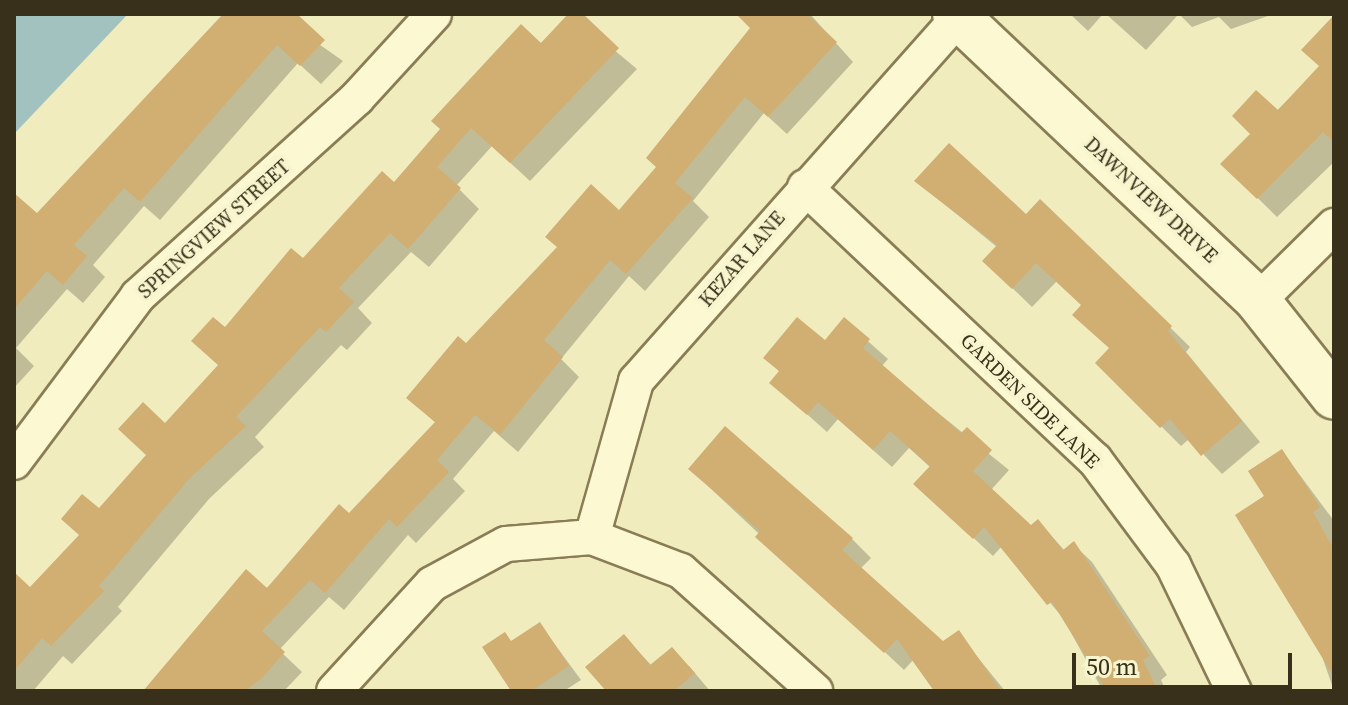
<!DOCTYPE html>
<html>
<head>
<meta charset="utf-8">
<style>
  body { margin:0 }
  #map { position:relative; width:1348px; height:705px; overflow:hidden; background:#f0ecbe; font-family:"Source Serif 4",serif }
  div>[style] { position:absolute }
  .water>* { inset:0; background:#a2c2bf }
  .shadow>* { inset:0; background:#0003 }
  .building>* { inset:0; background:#d1ae72 }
  .roads { filter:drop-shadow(2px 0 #8a7d56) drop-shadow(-2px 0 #8a7d56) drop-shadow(0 2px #8a7d56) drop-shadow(0 -2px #8a7d56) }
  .street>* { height:34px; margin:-17px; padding:0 17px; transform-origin:17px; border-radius:17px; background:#fbf8d2 }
  .secondary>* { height:44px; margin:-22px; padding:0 22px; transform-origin:22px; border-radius:22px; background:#fbf8d2 }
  span { translate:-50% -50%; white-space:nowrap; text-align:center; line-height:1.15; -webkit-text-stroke:7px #f7f5ce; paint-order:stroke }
  .street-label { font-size:20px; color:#38301b }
  .frame { position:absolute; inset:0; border:16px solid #38301b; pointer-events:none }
  .scale { position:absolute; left:1072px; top:653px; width:220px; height:36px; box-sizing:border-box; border:4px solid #38301b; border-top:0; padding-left:10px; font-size:24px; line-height:28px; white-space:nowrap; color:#38301b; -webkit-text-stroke:6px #f7f5ce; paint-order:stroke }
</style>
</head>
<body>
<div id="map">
  <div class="water">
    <div style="clip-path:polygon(14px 14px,128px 14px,14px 134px)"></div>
  </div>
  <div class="shadow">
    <div style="clip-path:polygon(226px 14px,276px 14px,343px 61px,321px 84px,298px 63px,160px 220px,144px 206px,93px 265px,105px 277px,83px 303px,67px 289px,16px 348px,34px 366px,14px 388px,14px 216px,37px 216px)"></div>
    <div style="clip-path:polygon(571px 14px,637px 69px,530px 181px,492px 146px,456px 186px,479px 209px,429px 267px,411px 252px,358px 308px,372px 323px,347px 350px,341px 345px,255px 437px,264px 447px,209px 499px,118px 607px,122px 611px,72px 664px,63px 656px,33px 691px,14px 691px,14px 581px,30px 590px,80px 536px,220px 366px,225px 330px,394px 185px)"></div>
    <div style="clip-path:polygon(738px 14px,810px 14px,853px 62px,787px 134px,764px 113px,693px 201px,709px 217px,645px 291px,629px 276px,561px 359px,579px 377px,518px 452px,494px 431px,453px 479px,465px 491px,416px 543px,408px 535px,344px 610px,329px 597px,279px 650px,302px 672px,284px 691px,150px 691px,349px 515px,436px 423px,427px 415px,466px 346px,620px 212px,658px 168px,753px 28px)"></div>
    <div style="clip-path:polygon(1070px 14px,1103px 14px,1088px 31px)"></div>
    <div style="clip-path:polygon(1106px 14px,1175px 14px,1177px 16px,1146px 50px)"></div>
    <div style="clip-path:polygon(1179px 14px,1268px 14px,1268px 16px,1231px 29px,1219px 17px,1192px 27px)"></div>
    <div style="clip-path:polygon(1334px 35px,1334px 162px,1277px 217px,1223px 164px,1321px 67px)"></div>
    <div style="clip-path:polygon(916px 181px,1026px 216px,1088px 247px,1190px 347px,1186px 352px,1260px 442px,1222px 474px,1189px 439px,1181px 446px,1098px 363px,1110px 349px,1083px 306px,1057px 281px,1032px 307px,1004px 280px,997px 247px)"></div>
    <div style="clip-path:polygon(844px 320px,888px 359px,881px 367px,1009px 470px,991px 490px,1030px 527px,1038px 521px,1065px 551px,1073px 544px,1092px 562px,1167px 675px,1161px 680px,1166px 691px,1103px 691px,1063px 618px,1002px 546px,993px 556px,935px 502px,931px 468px,909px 448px,892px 467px,838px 419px,827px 432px,772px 383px,781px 373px,766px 358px,825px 343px)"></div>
    <div style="clip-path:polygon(725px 429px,852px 539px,871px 558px,860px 569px,942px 644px,958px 633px,1005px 691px,936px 691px,914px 659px,904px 670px,709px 487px,690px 468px)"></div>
    <div style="clip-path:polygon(1282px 451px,1334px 521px,1334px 691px,1267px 497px)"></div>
    <div style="clip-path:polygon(540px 624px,581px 680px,564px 691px,513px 691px,512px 642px)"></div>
    <div style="clip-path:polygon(624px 636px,652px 666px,689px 666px,710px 691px,608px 691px)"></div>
  </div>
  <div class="building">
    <div style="clip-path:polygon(223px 14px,297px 14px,325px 40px,300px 66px,277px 45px,140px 202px,124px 188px,74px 245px,87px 256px,63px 285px,47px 271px,14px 309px,14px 193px,37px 213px)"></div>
    <div style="clip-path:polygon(568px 14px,583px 14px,619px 48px,510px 163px,471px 128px,437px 167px,461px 188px,408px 249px,390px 233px,339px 288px,354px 302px,326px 332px,320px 327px,236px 417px,246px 426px,189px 479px,99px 586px,104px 591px,51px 646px,42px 638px,14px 671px,14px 572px,30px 587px,79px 535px,61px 519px,82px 494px,99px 508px,146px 455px,118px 429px,143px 402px,165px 423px,218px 365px,191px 341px,213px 317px,225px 327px,291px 248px,303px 258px,382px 171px,394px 182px,440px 129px,431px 121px,521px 24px,541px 43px)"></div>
    <div style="clip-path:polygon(736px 14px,807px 14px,837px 42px,768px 117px,745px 97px,675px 183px,693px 198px,626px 274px,610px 260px,544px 340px,563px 357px,500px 435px,475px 415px,437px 460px,449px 472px,397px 527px,389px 519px,325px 593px,310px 580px,262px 631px,285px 652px,262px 678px,245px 691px,143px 691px,246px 569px,267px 588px,339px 504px,349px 513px,435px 422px,406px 398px,458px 336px,466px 343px,557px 247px,545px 237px,591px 184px,619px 210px,656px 167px,646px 158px,750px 28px)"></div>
    <div style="clip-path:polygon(1334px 15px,1334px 142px,1323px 132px,1257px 199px,1220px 164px,1250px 134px,1232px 116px,1256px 90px,1278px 110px,1319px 66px,1301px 50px)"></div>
    <div style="clip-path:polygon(949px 143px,1026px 214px,1040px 199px,1089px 246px,1172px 326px,1168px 331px,1242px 421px,1201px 456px,1170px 419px,1160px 428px,1095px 363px,1109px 348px,1072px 315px,1081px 305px,1036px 263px,1012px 289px,982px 261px,997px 245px,914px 181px)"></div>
    <div style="clip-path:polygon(797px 317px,825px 340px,844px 317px,870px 339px,863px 348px,961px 433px,967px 427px,992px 450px,973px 471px,1031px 525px,1038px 519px,1063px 550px,1074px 541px,1150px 656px,1143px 660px,1158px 691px,1107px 691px,1052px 602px,1047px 605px,984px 527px,973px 539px,913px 484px,930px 466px,890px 431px,873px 450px,818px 402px,807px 415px,769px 383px,779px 371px,763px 358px)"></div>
    <div style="clip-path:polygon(725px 426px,853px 538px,842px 550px,943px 641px,959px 630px,1001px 691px,934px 691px,897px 639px,884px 653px,755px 537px,760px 531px,688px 469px)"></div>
    <div style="clip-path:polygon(1282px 449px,1320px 507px,1313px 512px,1334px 550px,1334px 677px,1235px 515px,1264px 496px,1248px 471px)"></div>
    <div style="clip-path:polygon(540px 622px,569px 666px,531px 691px,511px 691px,482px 647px,505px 632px,511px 641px)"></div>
    <div style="clip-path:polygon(624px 634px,650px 665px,672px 647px,695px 673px,674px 691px,606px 691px,585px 667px)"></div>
  </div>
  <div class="roads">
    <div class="street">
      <div style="left:805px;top:187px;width:398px;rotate:43.3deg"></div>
      <div style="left:1095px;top:460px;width:131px;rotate:53.4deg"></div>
      <div style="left:1173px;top:565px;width:140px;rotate:64.2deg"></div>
      <div style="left:1258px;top:301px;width:107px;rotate:-44.6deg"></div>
      <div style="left:14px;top:462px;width:207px;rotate:-53.2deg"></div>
      <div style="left:138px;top:296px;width:295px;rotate:-42.1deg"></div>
      <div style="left:357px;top:98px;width:114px;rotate:-47.5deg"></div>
      <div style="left:592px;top:537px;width:162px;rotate:-74.2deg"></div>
      <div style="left:636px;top:381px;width:487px;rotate:-48.4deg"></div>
      <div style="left:334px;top:691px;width:145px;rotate:-47.5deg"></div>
      <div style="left:432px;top:584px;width:84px;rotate:-28.4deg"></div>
      <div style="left:506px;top:544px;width:86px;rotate:-4.7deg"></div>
      <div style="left:592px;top:537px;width:95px;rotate:20.9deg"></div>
      <div style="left:681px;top:571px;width:180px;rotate:41.8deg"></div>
    </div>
    <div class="secondary">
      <div style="left:955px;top:14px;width:417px;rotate:43.4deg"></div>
      <div style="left:1258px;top:301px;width:122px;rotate:51.6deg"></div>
    </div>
  </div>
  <div class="street-label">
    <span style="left:1151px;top:200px;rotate:43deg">DAWNVIEW DRIVE</span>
    <span style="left:214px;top:229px;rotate:-42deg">SPRINGVIEW STREET</span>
    <span style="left:742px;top:259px;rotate:-49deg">KEZAR LANE</span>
    <span style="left:1030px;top:401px;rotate:44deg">GARDEN SIDE LANE</span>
  </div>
  <div class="frame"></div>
  <div class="scale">50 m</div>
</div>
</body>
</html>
